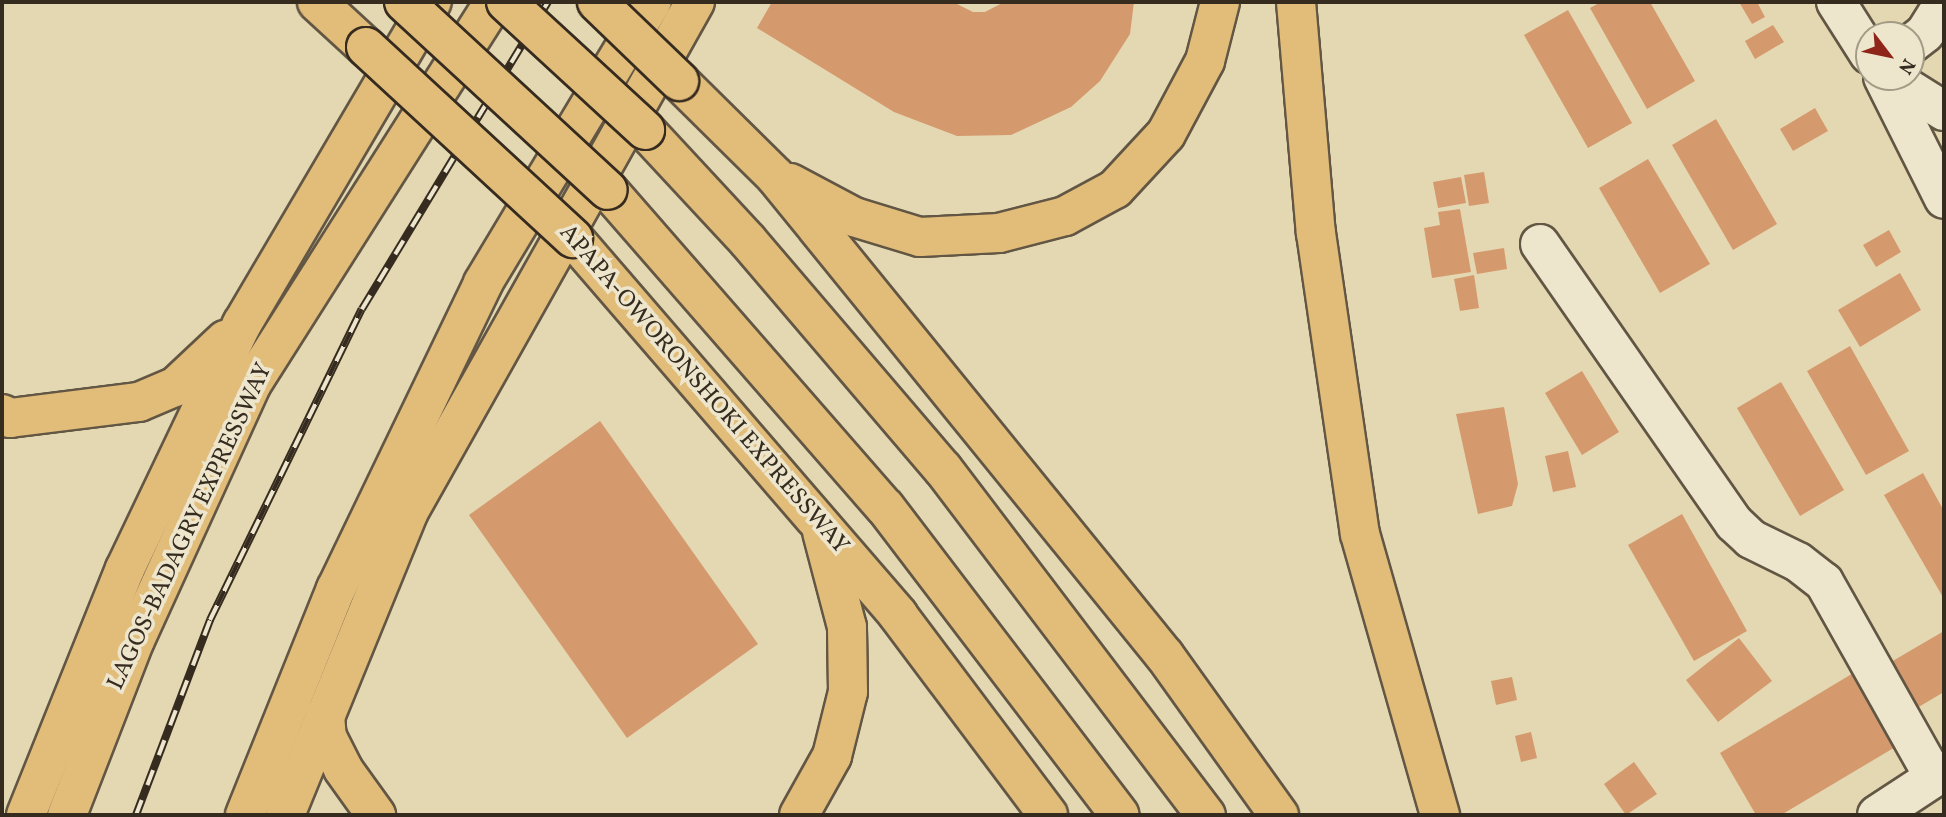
<!DOCTYPE html>
<html>
<head>
<meta charset="utf-8">
<style>
  body { margin:0 }
  #map { position:relative; width:1946px; height:817px; overflow:hidden; background:#e4d8b2; font-family:Vollkorn,serif }
  div>[style] { position:absolute }
  .building>* { inset:0; background:#d5996e }
  .roads { filter:drop-shadow(2px 0 #625644) drop-shadow(-2px 0 #625644) drop-shadow(0 2px #625644) drop-shadow(0 -2px #625644) }
  .minor>* { height:38px; margin:-19px; padding:0 19px; transform-origin:19px; border-radius:19px; background:#ede6cd }
  .major>* { height:38px; margin:-19px; padding:0 19px; transform-origin:19px; border-radius:19px; background:#e2bc79 }
  .highway>* { height:38px; margin:-19px; padding:0 19px; transform-origin:19px; border-radius:19px; background:#e2bc79 }
  .rail>* { height:8px; margin-top:-4px; transform-origin:0; background:repeating-linear-gradient(90deg,#ede6cd 0 16px,#362b1f 0 32px); box-sizing:border-box; border-block:2px solid #362b1f }
  .bridges { filter:drop-shadow(2px 0 #362b1f) drop-shadow(-2px 0 #362b1f) drop-shadow(0 2px #362b1f) drop-shadow(0 -2px #362b1f) }
  .major-bridge>* { height:38px; margin:-19px; padding:0 19px; transform-origin:19px; border-radius:19px; background:#e2bc79 }
  .highway-bridge>* { height:38px; margin:-19px; padding:0 19px; transform-origin:19px; border-radius:19px; background:#e2bc79 }
  span { translate:-50% -50%; white-space:nowrap; text-align:center; line-height:1.15; -webkit-text-stroke:7px #ede6cd; paint-order:stroke }
  .street-label { font-size:24px; color:#362b1f }
  .frame { position:absolute; inset:0; border:4px solid #362b1f; pointer-events:none }
  .north { position:absolute; left:1855px; top:21px; width:70px; height:70px; box-sizing:border-box; background:#ede6cd; border:2px solid #a49b87; border-radius:50%; rotate:122deg; font-size:19px; font-weight:700; line-height:28px; text-align:center; color:#362b1f }
  .north::after { content:''; display:block; margin:auto; width:24px; height:32px; background:#8f2418; clip-path:polygon(50% 0,100% 100%,50% 72%,0 100%) }
</style>
</head>
<body>
<div id="map">
  <div class="building">
    <div style="clip-path:polygon(772px 2px,953px 2px,973px 12px,985px 12px,1004px 2px,1134px 2px,1130px 34px,1100px 81px,1071px 107px,1011px 135px,957px 136px,894px 112px,757px 28px)"></div>
    <div style="clip-path:polygon(1601px 2px,1650px 2px,1695px 81px,1647px 109px,1590px 8px)"></div>
    <div style="clip-path:polygon(1739px 2px,1757px 2px,1765px 17px,1752px 24px)"></div>
    <div style="clip-path:polygon(1568px 10px,1632px 123px,1588px 148px,1524px 35px)"></div>
    <div style="clip-path:polygon(1773px 25px,1784px 42px,1755px 59px,1745px 41px)"></div>
    <div style="clip-path:polygon(1815px 108px,1828px 131px,1793px 151px,1780px 129px)"></div>
    <div style="clip-path:polygon(1716px 119px,1777px 224px,1733px 250px,1672px 145px)"></div>
    <div style="clip-path:polygon(1648px 159px,1710px 264px,1660px 293px,1599px 188px)"></div>
    <div style="clip-path:polygon(1484px 172px,1489px 203px,1469px 206px,1464px 175px)"></div>
    <div style="clip-path:polygon(1461px 177px,1466px 203px,1438px 208px,1433px 182px)"></div>
    <div style="clip-path:polygon(1460px 209px,1471px 272px,1432px 278px,1424px 228px,1440px 225px,1438px 212px)"></div>
    <div style="clip-path:polygon(1889px 230px,1901px 252px,1876px 267px,1863px 245px)"></div>
    <div style="clip-path:polygon(1504px 248px,1507px 269px,1477px 274px,1473px 253px)"></div>
    <div style="clip-path:polygon(1900px 273px,1921px 310px,1860px 347px,1838px 310px)"></div>
    <div style="clip-path:polygon(1474px 275px,1479px 308px,1460px 311px,1454px 279px)"></div>
    <div style="clip-path:polygon(1850px 346px,1909px 451px,1866px 475px,1807px 371px)"></div>
    <div style="clip-path:polygon(1582px 371px,1619px 432px,1582px 455px,1545px 393px)"></div>
    <div style="clip-path:polygon(1781px 382px,1844px 490px,1800px 516px,1737px 408px)"></div>
    <div style="clip-path:polygon(1504px 407px,1518px 484px,1512px 506px,1478px 514px,1456px 414px)"></div>
    <div style="clip-path:polygon(600px 421px,758px 644px,627px 738px,469px 515px)"></div>
    <div style="clip-path:polygon(1568px 451px,1576px 487px,1553px 492px,1545px 456px)"></div>
    <div style="clip-path:polygon(1923px 473px,1944px 511px,1944px 599px,1884px 495px)"></div>
    <div style="clip-path:polygon(1682px 514px,1747px 631px,1694px 661px,1628px 545px)"></div>
    <div style="clip-path:polygon(1944px 631px,1944px 692px,1905px 715px,1879px 669px)"></div>
    <div style="clip-path:polygon(1739px 638px,1772px 681px,1718px 722px,1686px 680px)"></div>
    <div style="clip-path:polygon(1855px 672px,1897px 746px,1781px 815px,1756px 815px,1720px 753px)"></div>
    <div style="clip-path:polygon(1512px 677px,1517px 700px,1496px 705px,1491px 681px)"></div>
    <div style="clip-path:polygon(1531px 732px,1537px 758px,1521px 762px,1515px 736px)"></div>
    <div style="clip-path:polygon(1634px 762px,1657px 794px,1626px 815px,1604px 784px)"></div>
  </div>
  <div class="roads">
    <div class="minor">
      <div style="left:1836px;top:2px;width:62px;rotate:57.6deg"></div>
      <div style="left:1911px;top:44px;width:18px;rotate:-38deg"></div>
      <div style="left:1925px;top:33px;width:36px;rotate:-58deg"></div>
      <div style="left:1883px;top:77px;width:136px;rotate:63.4deg"></div>
      <div style="left:1890px;top:77px;width:64px;rotate:32.2deg"></div>
      <div style="left:1540px;top:244px;width:340px;rotate:55.2deg"></div>
      <div style="left:1734px;top:523px;width:23px;rotate:43deg"></div>
      <div style="left:1751px;top:539px;width:52px;rotate:26.1deg"></div>
      <div style="left:1798px;top:562px;width:33px;rotate:38deg"></div>
      <div style="left:1824px;top:582px;width:224px;rotate:60.6deg"></div>
      <div style="left:1877px;top:815px;width:80px;rotate:-33.3deg"></div>
    </div>
    <div class="major">
      <div style="left:317px;top:2px;width:67px;rotate:42.6deg"></div>
      <div style="left:1296px;top:2px;width:232px;rotate:85.1deg"></div>
      <div style="left:1316px;top:233px;width:304px;rotate:81.7deg"></div>
      <div style="left:1360px;top:534px;width:292px;rotate:74.1deg"></div>
      <div style="left:679px;top:81px;width:135px;rotate:44.7deg"></div>
      <div style="left:775px;top:176px;width:618px;rotate:50.91deg"></div>
      <div style="left:1165px;top:656px;width:196px;rotate:54.4deg"></div>
      <div style="left:790px;top:183px;width:72px;rotate:28deg"></div>
      <div style="left:854px;top:217px;width:69px;rotate:16.9deg"></div>
      <div style="left:920px;top:237px;width:79px;rotate:-2.9deg"></div>
      <div style="left:999px;top:233px;width:68px;rotate:-14.4deg"></div>
      <div style="left:1065px;top:216px;width:57px;rotate:-28.4deg"></div>
      <div style="left:1115px;top:189px;width:75px;rotate:-47.2deg"></div>
      <div style="left:1166px;top:134px;width:83px;rotate:-61.9deg"></div>
      <div style="left:1205px;top:61px;width:61px;rotate:-75.7deg"></div>
      <div style="left:573px;top:238px;width:498px;rotate:49.2deg"></div>
      <div style="left:898px;top:615px;width:250px;rotate:53.1deg"></div>
      <div style="left:2px;top:414px;width:9px;rotate:27deg"></div>
      <div style="left:10px;top:418px;width:130px;rotate:-7.1deg"></div>
      <div style="left:139px;top:402px;width:39px;rotate:-23deg"></div>
      <div style="left:175px;top:387px;width:69px;rotate:-43.2deg"></div>
      <div style="left:325px;top:716px;width:21px;rotate:85deg"></div>
      <div style="left:327px;top:737px;width:36px;rotate:63deg"></div>
      <div style="left:343px;top:769px;width:57px;rotate:54.3deg"></div>
      <div style="left:26px;top:815px;width:265px;rotate:-68.1deg"></div>
      <div style="left:125px;top:569px;width:272px;rotate:-64.5deg"></div>
      <div style="left:242px;top:324px;width:374px;rotate:-59.5deg"></div>
      <div style="left:285px;top:815px;width:326px;rotate:-67.8deg"></div>
      <div style="left:408px;top:513px;width:586px;rotate:-60.68deg"></div>
      <div style="left:799px;top:815px;width:68px;rotate:-60.8deg"></div>
      <div style="left:832px;top:756px;width:66px;rotate:-76deg"></div>
      <div style="left:848px;top:692px;width:65px;rotate:-90.9deg"></div>
      <div style="left:847px;top:627px;width:98px;rotate:-104.7deg"></div>
    </div>
    <div class="highway">
      <div style="left:645px;top:130px;width:151px;rotate:47.1deg"></div>
      <div style="left:748px;top:241px;width:300px;rotate:49.5deg"></div>
      <div style="left:943px;top:469px;width:435px;rotate:52.8deg"></div>
      <div style="left:608px;top:190px;width:421px;rotate:48.9deg"></div>
      <div style="left:885px;top:507px;width:387px;rotate:52.7deg"></div>
      <div style="left:67px;top:815px;width:188px;rotate:-68.8deg"></div>
      <div style="left:135px;top:640px;width:280px;rotate:-65.5deg"></div>
      <div style="left:251px;top:385px;width:454px;rotate:-57.6deg"></div>
      <div style="left:245px;top:815px;width:244px;rotate:-68.1deg"></div>
      <div style="left:336px;top:589px;width:339px;rotate:-64.3deg"></div>
      <div style="left:483px;top:283px;width:328px;rotate:-59deg"></div>
    </div>
  </div>
  <div class="rail">
    <div style="left:136px;top:815px;width:209px;rotate:-69.2deg"></div>
    <div style="left:210px;top:620px;width:346px;rotate:-64deg"></div>
    <div style="left:362px;top:309px;width:359px;rotate:-58.8deg"></div>
  </div>
  <div class="bridges">
    <div class="major-bridge">
      <div style="left:597px;top:2px;width:114px;rotate:43.9deg"></div>
      <div style="left:366px;top:47px;width:282px;rotate:42.7deg"></div>
    </div>
    <div class="highway-bridge">
      <div style="left:404px;top:2px;width:277px;rotate:42.7deg"></div>
      <div style="left:506px;top:2px;width:189px;rotate:42.6deg"></div>
    </div>
  </div>
  <div class="street-label">
    <span style="left:703px;top:390px;rotate:49deg">APAPA-OWORONSHOKI EXPRESSWAY</span>
    <span style="left:191px;top:527px;rotate:-65deg">LAGOS-BADAGRY EXPRESSWAY</span>
  </div>
  <div class="frame"></div>
  <div class="north">N</div>
</div>
</body>
</html>
